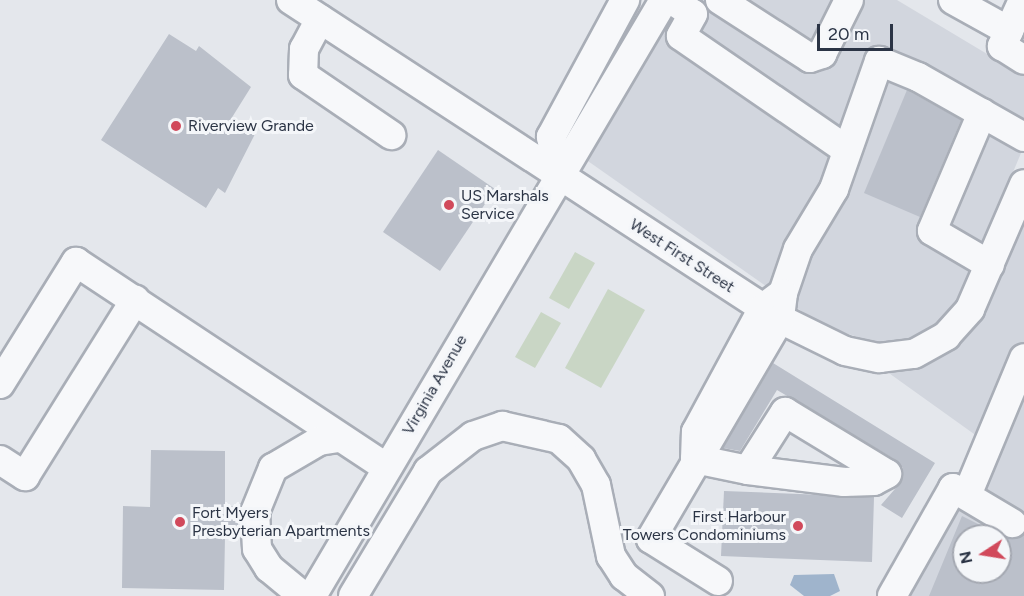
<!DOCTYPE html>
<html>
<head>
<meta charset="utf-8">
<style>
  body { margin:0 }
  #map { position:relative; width:1024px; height:596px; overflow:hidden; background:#e4e7ec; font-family:Figtree,sans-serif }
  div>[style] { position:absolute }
  .built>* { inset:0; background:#d2d6de }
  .green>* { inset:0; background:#c9d6c5 }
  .water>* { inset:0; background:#9fb4cc }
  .building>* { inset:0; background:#bbc0ca }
  .roads { filter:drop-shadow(2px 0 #a9aeb7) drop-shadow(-2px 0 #a9aeb7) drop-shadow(0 2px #a9aeb7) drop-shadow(0 -2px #a9aeb7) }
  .minor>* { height:28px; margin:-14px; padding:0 14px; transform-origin:14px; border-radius:14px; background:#f7f8fa }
  .dots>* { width:16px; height:16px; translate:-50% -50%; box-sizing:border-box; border:3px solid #f4f6f9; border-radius:50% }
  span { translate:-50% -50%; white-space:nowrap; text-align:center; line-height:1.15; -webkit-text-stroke:6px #f4f6f9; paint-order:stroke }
  .poi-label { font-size:16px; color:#2b3445 }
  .left { translate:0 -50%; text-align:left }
  .right { translate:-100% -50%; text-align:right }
  .street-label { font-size:16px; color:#2b3445 }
  .north { position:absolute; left:952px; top:524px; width:60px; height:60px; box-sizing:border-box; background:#f4f6f9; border:2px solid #a4a8b1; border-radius:50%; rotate:258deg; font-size:16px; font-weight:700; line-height:24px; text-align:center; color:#2b3445 }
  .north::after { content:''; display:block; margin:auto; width:21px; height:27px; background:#d1495b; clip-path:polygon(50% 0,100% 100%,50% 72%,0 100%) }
  .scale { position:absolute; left:817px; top:24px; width:76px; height:27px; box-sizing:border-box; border:3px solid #2b3445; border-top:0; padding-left:8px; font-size:18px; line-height:21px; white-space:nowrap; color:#2b3445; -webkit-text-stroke:4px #f4f6f9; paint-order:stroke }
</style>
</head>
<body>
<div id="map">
  <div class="built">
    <div style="clip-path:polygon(681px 0,897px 0,1024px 76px,1024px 146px,958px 303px,937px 326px,909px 341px,880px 345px,820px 324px,585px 159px)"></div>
    <div style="clip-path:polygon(evenodd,1024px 222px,1024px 596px,883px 596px,981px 439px,886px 371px,953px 347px,984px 314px,1024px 222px,964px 536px,1000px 536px,1000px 572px,964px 572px,964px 536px)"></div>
  </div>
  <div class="green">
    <div style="clip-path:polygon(575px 252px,595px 263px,569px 309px,549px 298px)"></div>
    <div style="clip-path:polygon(608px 289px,645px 310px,601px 388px,565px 368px)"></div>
    <div style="clip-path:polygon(541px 312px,561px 323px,535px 368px,515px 357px)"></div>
  </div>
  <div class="water">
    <div style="clip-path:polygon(834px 574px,840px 591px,830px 596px,804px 596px,790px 585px,794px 575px)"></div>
  </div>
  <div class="building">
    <div style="clip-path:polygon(169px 34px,196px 51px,199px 46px,251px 87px,231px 119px,255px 134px,225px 193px,218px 188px,206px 208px,101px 140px)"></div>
    <div style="clip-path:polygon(907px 90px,961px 120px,920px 217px,864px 193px)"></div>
    <div style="clip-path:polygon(438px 150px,495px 189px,440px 271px,383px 232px)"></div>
    <div style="clip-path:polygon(773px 363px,935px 463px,902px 518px,881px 505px,901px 482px,903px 468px,896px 460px,777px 390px,740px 451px,723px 448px)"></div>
    <div style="clip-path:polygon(151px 450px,225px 451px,225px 506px,238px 506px,238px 537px,225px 537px,224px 590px,122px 588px,123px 506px,150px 507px)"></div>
    <div style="clip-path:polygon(724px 491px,874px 497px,872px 562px,721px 556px)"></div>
    <div style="clip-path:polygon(evenodd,962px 516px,1004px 537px,1024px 534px,1024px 596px,929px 596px,962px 516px,964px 536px,1000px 536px,1000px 572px,964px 572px,964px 536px)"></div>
  </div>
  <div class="roads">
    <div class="minor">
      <div style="left:291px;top:0;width:584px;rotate:33.12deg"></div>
      <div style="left:780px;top:319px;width:72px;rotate:26.2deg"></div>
      <div style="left:845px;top:351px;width:35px;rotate:12deg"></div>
      <div style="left:879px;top:358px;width:35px;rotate:-7deg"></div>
      <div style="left:914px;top:354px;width:37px;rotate:-29deg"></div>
      <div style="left:946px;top:336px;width:36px;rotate:-48deg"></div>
      <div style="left:970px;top:309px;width:136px;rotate:-66.6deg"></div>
      <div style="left:672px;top:0;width:25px;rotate:34deg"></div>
      <div style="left:693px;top:14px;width:25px;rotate:119deg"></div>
      <div style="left:681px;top:36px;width:201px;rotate:34.5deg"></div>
      <div style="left:720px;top:0;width:107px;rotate:32.8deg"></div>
      <div style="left:810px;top:58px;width:13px;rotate:-18deg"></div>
      <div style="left:822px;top:54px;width:60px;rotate:-63.4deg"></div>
      <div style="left:953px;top:0;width:64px;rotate:29deg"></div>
      <div style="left:1023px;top:0;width:51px;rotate:114.5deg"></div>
      <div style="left:1002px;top:46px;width:26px;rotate:32deg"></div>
      <div style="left:320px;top:19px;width:34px;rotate:118deg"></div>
      <div style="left:304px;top:49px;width:26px;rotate:92deg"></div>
      <div style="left:303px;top:75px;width:107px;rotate:34.3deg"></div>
      <div style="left:982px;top:113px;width:128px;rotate:113deg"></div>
      <div style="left:932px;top:231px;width:67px;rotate:30.4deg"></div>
      <div style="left:559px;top:175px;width:39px;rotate:-102deg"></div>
      <div style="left:551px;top:137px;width:156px;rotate:-61.6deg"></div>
      <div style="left:783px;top:293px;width:46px;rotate:-71.2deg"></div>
      <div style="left:798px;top:249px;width:70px;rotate:-59deg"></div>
      <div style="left:834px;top:189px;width:136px;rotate:-70.6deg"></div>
      <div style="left:879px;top:61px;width:42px;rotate:22.3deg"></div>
      <div style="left:918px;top:77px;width:122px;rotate:29.5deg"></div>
      <div style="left:0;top:384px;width:144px;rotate:-58.1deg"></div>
      <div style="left:76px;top:262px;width:373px;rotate:33.5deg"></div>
      <div style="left:695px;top:459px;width:27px;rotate:-88deg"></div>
      <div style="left:696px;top:432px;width:141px;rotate:-61.6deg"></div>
      <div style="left:763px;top:308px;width:25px;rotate:-37deg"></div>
      <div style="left:783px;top:293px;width:26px;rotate:97deg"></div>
      <div style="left:780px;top:319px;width:255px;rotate:120.4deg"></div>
      <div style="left:651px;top:539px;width:79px;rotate:32.1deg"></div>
      <div style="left:695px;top:459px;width:54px;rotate:11.7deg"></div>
      <div style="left:748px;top:470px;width:69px;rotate:-57.5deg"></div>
      <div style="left:785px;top:412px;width:119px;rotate:31.3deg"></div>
      <div style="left:0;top:460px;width:30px;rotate:33deg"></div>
      <div style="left:25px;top:476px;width:208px;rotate:-58deg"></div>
      <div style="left:748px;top:470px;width:97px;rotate:7.1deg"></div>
      <div style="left:844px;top:482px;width:30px;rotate:-2deg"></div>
      <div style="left:874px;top:481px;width:15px;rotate:-28deg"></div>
      <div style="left:967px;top:495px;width:148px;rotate:-67.4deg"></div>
      <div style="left:303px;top:596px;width:44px;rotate:-140.5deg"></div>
      <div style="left:269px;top:568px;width:22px;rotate:-122deg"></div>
      <div style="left:257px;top:549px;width:37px;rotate:-93deg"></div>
      <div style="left:255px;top:512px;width:48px;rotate:-67.8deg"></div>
      <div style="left:273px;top:468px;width:53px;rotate:-30.4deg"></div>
      <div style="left:319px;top:441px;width:18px;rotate:-9deg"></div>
      <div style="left:312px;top:596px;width:692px;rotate:-59.43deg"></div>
      <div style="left:353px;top:596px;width:146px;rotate:-59deg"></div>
      <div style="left:428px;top:471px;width:57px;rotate:-37.9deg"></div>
      <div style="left:473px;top:436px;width:31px;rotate:-19deg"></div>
      <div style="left:502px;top:426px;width:58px;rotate:12.8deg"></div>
      <div style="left:559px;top:439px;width:30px;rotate:42deg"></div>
      <div style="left:581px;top:459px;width:30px;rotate:60deg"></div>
      <div style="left:596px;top:485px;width:73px;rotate:78.1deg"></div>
      <div style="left:611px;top:556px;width:24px;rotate:57deg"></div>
      <div style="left:624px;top:576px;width:33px;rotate:38deg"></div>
      <div style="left:892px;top:596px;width:124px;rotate:-60.5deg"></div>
      <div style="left:953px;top:488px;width:69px;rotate:30.7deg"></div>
    </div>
  </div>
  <div class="dots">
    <div style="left:176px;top:126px;background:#d1495b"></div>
    <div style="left:449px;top:205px;background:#d1495b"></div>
    <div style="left:180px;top:522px;background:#d1495b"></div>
    <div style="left:798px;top:526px;background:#d1495b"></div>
  </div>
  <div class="poi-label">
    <span class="left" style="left:188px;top:126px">Riverview Grande</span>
    <span class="left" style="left:461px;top:205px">US Marshals<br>Service</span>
    <span class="left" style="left:192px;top:522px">Fort Myers<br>Presbyterian Apartments</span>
    <span class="right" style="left:786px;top:526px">First Harbour<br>Towers Condominiums</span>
  </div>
  <div class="street-label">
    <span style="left:682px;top:256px;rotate:33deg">West First Street</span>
    <span style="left:435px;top:385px;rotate:-60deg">Virginia Avenue</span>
  </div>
  <div class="north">N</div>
  <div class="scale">20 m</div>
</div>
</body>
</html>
